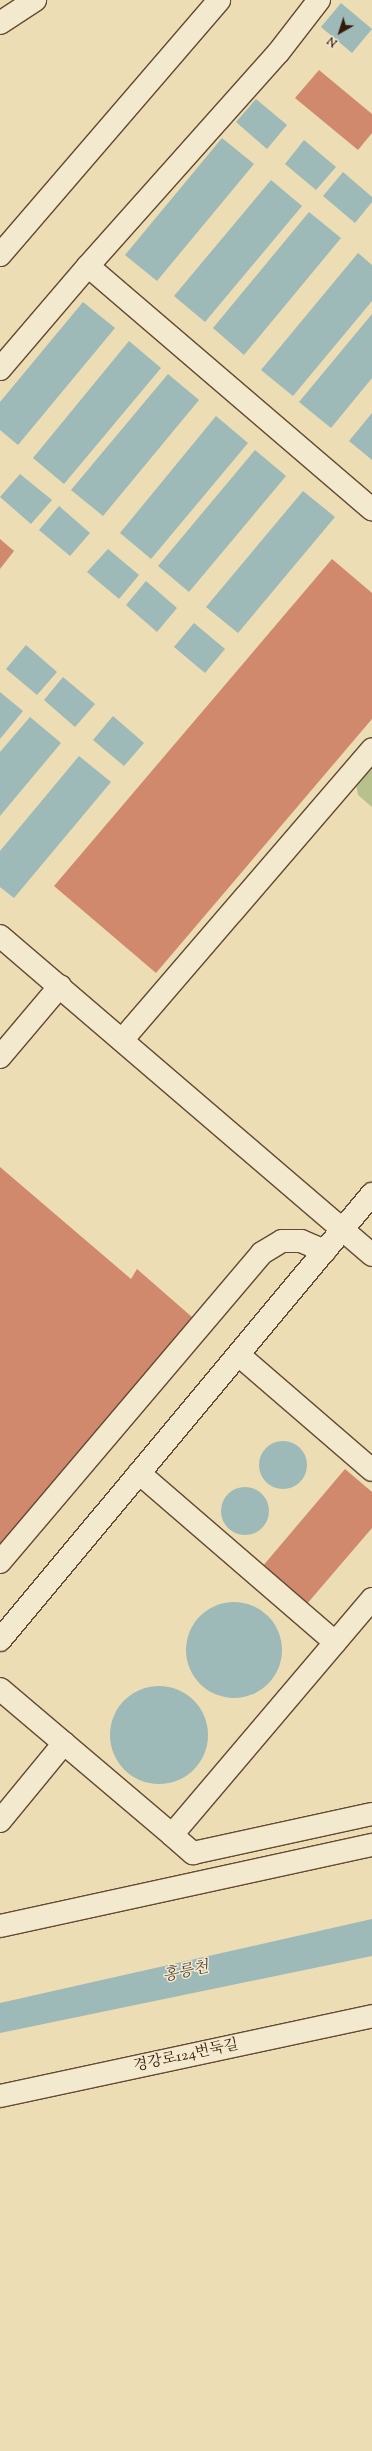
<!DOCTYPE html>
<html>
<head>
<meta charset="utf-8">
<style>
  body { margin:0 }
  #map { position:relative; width:372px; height:2451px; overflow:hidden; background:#ecddb4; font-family:"Sorts Mill Goudy","Noto Serif KR",serif }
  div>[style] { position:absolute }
  .green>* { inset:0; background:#b7c18e }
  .water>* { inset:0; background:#9db9b8 }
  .round { border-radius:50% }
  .building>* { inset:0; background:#d1896e }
  .roads { filter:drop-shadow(1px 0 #634a32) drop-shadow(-1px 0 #634a32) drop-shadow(0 1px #634a32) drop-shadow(0 -1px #634a32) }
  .minor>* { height:22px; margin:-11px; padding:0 11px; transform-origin:11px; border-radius:11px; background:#f3e9ce }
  span { translate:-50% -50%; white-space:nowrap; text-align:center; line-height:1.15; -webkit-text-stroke:3px #f3e9ce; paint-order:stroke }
  .street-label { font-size:15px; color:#351907 }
  .water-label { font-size:16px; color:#54493c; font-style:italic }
  .north { position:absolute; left:320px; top:12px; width:40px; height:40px; -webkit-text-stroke:3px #f3e9ce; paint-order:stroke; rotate:219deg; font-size:11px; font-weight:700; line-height:16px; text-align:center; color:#351907 }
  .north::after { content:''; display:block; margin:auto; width:14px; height:18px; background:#351907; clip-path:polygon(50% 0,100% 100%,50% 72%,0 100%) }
</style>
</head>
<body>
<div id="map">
  <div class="green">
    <div style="clip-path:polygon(372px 765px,372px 807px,358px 795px,356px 784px)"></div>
  </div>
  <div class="water">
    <div style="clip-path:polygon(341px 3px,372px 29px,352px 53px,321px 27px)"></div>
    <div style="clip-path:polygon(256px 99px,287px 125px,267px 149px,236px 122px)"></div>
    <div style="clip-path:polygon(222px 138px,254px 164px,157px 281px,125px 255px)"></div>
    <div style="clip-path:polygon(304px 140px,336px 167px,316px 190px,285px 164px)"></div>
    <div style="clip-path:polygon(343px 172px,372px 197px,372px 202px,355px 223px,323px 196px)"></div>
    <div style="clip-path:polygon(271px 180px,302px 206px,205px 322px,174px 296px)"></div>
    <div style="clip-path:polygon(309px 212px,341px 238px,244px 355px,213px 328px)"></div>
    <div style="clip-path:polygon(358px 253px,372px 265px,372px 301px,293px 396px,261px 370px)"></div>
    <div style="clip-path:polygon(83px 302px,115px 328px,18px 445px,0 430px,0 402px)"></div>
    <div style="clip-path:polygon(372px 314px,372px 378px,331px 428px,299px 402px)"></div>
    <div style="clip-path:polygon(129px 341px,161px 368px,64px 484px,33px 458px)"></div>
    <div style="clip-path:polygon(168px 374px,199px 400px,103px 516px,71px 490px)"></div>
    <div style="clip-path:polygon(372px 413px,372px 460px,349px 441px)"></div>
    <div style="clip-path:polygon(216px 416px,248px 443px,151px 559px,120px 533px)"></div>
    <div style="clip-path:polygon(255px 450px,286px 476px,189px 592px,158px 566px)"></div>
    <div style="clip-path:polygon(20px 474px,52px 500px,31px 524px,0 497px)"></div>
    <div style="clip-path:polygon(303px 491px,335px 517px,238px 633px,206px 607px)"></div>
    <div style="clip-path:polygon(59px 506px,90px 533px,70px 556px,39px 530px)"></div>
    <div style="clip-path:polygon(108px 549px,139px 575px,119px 599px,87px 572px)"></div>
    <div style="clip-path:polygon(146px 581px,177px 608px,157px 632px,126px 605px)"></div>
    <div style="clip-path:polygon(194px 623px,225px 649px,205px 673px,174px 647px)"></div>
    <div style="clip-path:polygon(26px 645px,57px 672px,37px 695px,6px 669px)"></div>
    <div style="clip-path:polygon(63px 677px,95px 704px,75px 727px,44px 700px)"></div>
    <div style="clip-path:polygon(0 692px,23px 711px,0 739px)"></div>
    <div style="clip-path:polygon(113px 716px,144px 743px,124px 766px,93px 740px)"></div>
    <div style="clip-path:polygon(30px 717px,61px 743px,0 816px,0 752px)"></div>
    <div style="clip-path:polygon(79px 756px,111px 782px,14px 898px,0 887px,0 851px)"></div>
    <div class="round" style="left:259px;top:1441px;width:48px;height:48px"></div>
    <div class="round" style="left:221px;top:1487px;width:48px;height:48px"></div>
    <div class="round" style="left:186px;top:1602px;width:96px;height:96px"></div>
    <div class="round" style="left:110px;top:1686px;width:98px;height:98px"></div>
    <div style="clip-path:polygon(372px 1919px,372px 1956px,0 2033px,0 2003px)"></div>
  </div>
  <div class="building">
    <div style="clip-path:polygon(319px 70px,372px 114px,372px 133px,358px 150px,295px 98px)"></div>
    <div style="clip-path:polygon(0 539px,14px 551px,0 569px)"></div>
    <div style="clip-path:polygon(332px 559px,372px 593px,372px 719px,156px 973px,54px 886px)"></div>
    <div style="clip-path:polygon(0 1167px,131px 1279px,137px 1269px,192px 1317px,0 1546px)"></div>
    <div style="clip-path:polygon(345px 1469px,372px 1492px,372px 1528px,306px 1605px,262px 1567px)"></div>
  </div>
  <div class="roads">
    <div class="minor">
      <div style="left:0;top:23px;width:42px;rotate:-33.3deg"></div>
      <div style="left:0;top:255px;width:336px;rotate:-49.3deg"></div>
      <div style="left:88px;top:266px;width:285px;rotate:-48.3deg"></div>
      <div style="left:278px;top:53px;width:67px;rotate:-52.3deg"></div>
      <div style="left:0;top:369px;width:135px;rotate:-49.5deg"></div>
      <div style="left:88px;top:266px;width:374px;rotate:40.6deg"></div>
      <div style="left:0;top:936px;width:490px;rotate:40.6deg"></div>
      <div style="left:123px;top:1039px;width:382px;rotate:-49.3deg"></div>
      <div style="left:0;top:1057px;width:93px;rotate:-49.8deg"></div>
      <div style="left:240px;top:1356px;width:174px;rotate:40.8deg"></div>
      <div style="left:139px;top:1473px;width:259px;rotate:40.8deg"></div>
      <div style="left:0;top:1562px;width:405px;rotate:-49.7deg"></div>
      <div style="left:262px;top:1253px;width:23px;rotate:-31deg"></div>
      <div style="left:282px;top:1241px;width:19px"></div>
      <div style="left:301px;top:1241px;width:26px;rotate:23deg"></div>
      <div style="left:372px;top:1599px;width:309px;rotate:130.3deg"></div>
      <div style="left:172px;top:1835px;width:28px;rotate:41deg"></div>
      <div style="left:193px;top:1853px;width:183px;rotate:-12.3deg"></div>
      <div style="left:0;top:1640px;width:581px;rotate:-50.17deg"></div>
      <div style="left:0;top:1689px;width:226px;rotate:40.3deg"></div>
      <div style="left:0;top:1821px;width:101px;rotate:-50.6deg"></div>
      <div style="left:0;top:1926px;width:381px;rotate:-12.3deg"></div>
      <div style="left:0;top:2096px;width:381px;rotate:-12.1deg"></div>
    </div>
  </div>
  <div class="street-label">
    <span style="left:186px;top:2056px;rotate:-12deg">경강로124번둑길</span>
  </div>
  <div class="water-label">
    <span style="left:186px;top:1973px;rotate:-12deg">홍릉천</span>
  </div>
  <div class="north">N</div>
</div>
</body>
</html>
